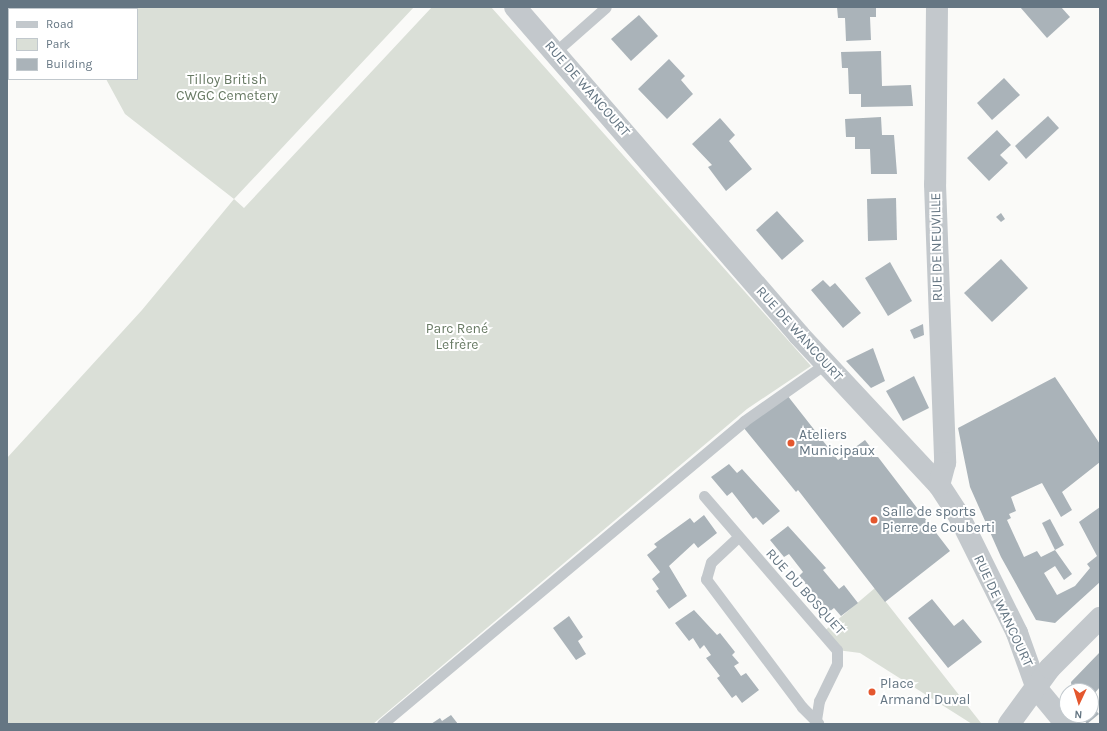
<!DOCTYPE html>
<html>
<head>
<meta charset="utf-8">
<style>
  body { margin:0 }
  #map { position:relative; width:1107px; height:731px; overflow:hidden; background:#fafaf8; font-family:Karla,sans-serif }
  div>[style] { position:absolute }
  .green>* { inset:0; background:#dadfd7 }
  .building>* { inset:0; background:#aab3b9 }
  .service>* { height:11px; margin:-5.5px; padding:0 5.5px; transform-origin:5.5px; border-radius:5.5px; background:#c3c8cc }
  .minor>* { height:22px; margin:-11px; padding:0 11px; transform-origin:11px; border-radius:11px; background:#c3c8cc }
  .tertiary>* { height:22px; margin:-11px; padding:0 11px; transform-origin:11px; border-radius:11px; background:#c3c8cc }
  .dots>* { width:11px; height:11px; translate:-50% -50%; box-sizing:border-box; border:2px solid #fff; border-radius:50% }
  span { translate:-50% -50%; white-space:nowrap; text-align:center; line-height:1.15; -webkit-text-stroke:4px #fff; paint-order:stroke }
  .park-label { font-size:14px; color:#687a64 }
  .street-label { font-size:14px; color:#657683 }
  .poi-label { font-size:14px; color:#657683 }
  .left { translate:0 -50%; text-align:left }
  .frame { position:absolute; inset:0; border:8px solid #657683; pointer-events:none }
  .legend { position:absolute; left:8px; top:8px; width:130px; height:72px; box-sizing:border-box; background:#fff; border:1px solid #c1c8cd; margin:0; padding:5px 7px; list-style:none; font-size:12px; color:#657683 }
  .legend li { display:flex; align-items:center; gap:8px; height:20px }
  .legend b { width:20px; border:1px solid #c1c8cd }
  .north { position:absolute; left:1059px; top:683px; width:40px; height:40px; box-sizing:border-box; background:#fff; border:1px solid #c1c8cd; border-radius:50%; rotate:184deg; font-size:11px; font-weight:700; line-height:16px; text-align:center; color:#657683 }
  .north::after { content:''; display:block; margin:auto; width:14px; height:18px; background:#e4572e; clip-path:polygon(50% 0,100% 100%,50% 72%,0 100%) }
</style>
</head>
<body>
<div id="map">
  <div class="green">
    <div style="clip-path:polygon(134px 7px,414px 7px,234px 199px,244px 208px,432px 7px,491px 7px,811px 366px,747px 409px,373px 724px,7px 724px,7px 458px,142px 310px,234px 199px,125px 114px,106px 79px,137px 79px,137px 9px,131px 9px)"></div>
    <div style="clip-path:polygon(875px 588px,981px 723px,980px 724px,972px 724px,860px 653px,837px 650px,822px 633px)"></div>
  </div>
  <div class="building">
    <div style="clip-path:polygon(837px 7px,876px 7px,876px 17px,870px 17px,871px 40px,846px 41px,845px 18px,838px 18px)"></div>
    <div style="clip-path:polygon(1020px 7px,1061px 7px,1070px 17px,1047px 38px)"></div>
    <div style="clip-path:polygon(639px 15px,658px 36px,631px 61px,611px 39px)"></div>
    <div style="clip-path:polygon(881px 51px,882px 86px,911px 85px,913px 106px,861px 107px,861px 94px,849px 94px,848px 68px,842px 68px,841px 52px)"></div>
    <div style="clip-path:polygon(669px 59px,685px 76px,681px 80px,693px 94px,667px 119px,638px 89px)"></div>
    <div style="clip-path:polygon(1004px 78px,1020px 95px,992px 120px,977px 103px)"></div>
    <div style="clip-path:polygon(1048px 116px,1059px 128px,1026px 159px,1015px 146px)"></div>
    <div style="clip-path:polygon(881px 117px,882px 135px,894px 135px,897px 174px,871px 174px,870px 149px,855px 149px,855px 137px,846px 137px,845px 119px)"></div>
    <div style="clip-path:polygon(720px 118px,735px 135px,729px 141px,752px 169px,726px 191px,708px 167px,712px 165px,692px 144px)"></div>
    <div style="clip-path:polygon(997px 130px,1011px 145px,1000px 155px,1008px 163px,989px 181px,967px 158px)"></div>
    <div style="clip-path:polygon(896px 198px,897px 240px,868px 241px,867px 199px)"></div>
    <div style="clip-path:polygon(777px 211px,804px 241px,782px 260px,756px 230px)"></div>
    <div style="clip-path:polygon(1001px 213px,1005px 219px,1001px 222px,996px 217px)"></div>
    <div style="clip-path:polygon(1001px 259px,1028px 288px,992px 322px,964px 293px)"></div>
    <div style="clip-path:polygon(890px 262px,912px 301px,888px 316px,865px 278px)"></div>
    <div style="clip-path:polygon(823px 280px,830px 287px,835px 283px,861px 313px,843px 328px,811px 290px)"></div>
    <div style="clip-path:polygon(923px 324px,924px 335px,914px 339px,910px 330px)"></div>
    <div style="clip-path:polygon(873px 348px,885px 381px,871px 388px,846px 361px)"></div>
    <div style="clip-path:polygon(914px 376px,929px 408px,903px 421px,886px 391px)"></div>
    <div style="clip-path:polygon(1055px 377px,1100px 444px,1100px 462px,1062px 492px,1072px 510px,1061px 517px,1042px 483px,1011px 497px,1016px 511px,1009px 514px,1011px 518px,1007px 520px,1024px 557px,1037px 551px,1041px 557px,1055px 550px,1072px 574px,1064px 580px,1055px 566px,1044px 573px,1057px 595px,1075px 586px,1090px 568px,1087px 564px,1097px 556px,1079px 522px,1100px 507px,1100px 582px,1055px 623px,1036px 620px,1001px 557px,970px 487px,958px 428px)"></div>
    <div style="clip-path:polygon(787px 395px,838px 460px,865px 440px,950px 551px,885px 602px,798px 490px,796px 492px,743px 427px)"></div>
    <div style="clip-path:polygon(729px 464px,737px 473px,742px 469px,780px 511px,763px 525px,756px 517px,753px 519px,732px 492px,727px 496px,711px 477px)"></div>
    <div style="clip-path:polygon(704px 515px,717px 533px,698px 548px,694px 543px,669px 566px,687px 596px,669px 609px,656px 591px,659px 589px,652px 579px,660px 572px,647px 555px,657px 547px,654px 544px,690px 518px,694px 523px)"></div>
    <div style="clip-path:polygon(1050px 519px,1064px 545px,1055px 550px,1042px 523px)"></div>
    <div style="clip-path:polygon(788px 526px,826px 568px,823px 570px,839px 589px,844px 585px,858px 603px,841px 616px,834px 608px,829px 612px,799px 576px,803px 572px,789px 554px,784px 557px,770px 540px)"></div>
    <div style="clip-path:polygon(932px 599px,954px 626px,963px 619px,982px 642px,948px 668px,908px 618px)"></div>
    <div style="clip-path:polygon(694px 610px,717px 635px,720px 633px,735px 652px,732px 655px,739px 663px,734px 666px,741px 676px,746px 673px,759px 690px,742px 703px,736px 695px,732px 698px,717px 678px,720px 676px,706px 658px,711px 655px,704px 645px,700px 649px,693px 638px,689px 641px,675px 623px)"></div>
    <div style="clip-path:polygon(569px 616px,583px 637px,578px 641px,586px 654px,576px 660px,553px 628px)"></div>
    <div style="clip-path:polygon(1100px 652px,1100px 687px,1093px 695px,1092px 706px,1099px 714px,1087px 724px,1080px 715px,1091px 715px,1091px 691px,1072px 691px,1071px 682px)"></div>
    <div style="clip-path:polygon(451px 715px,458px 724px,431px 724px,440px 718px,442px 721px)"></div>
  </div>
  <div class="service">
    <div style="left:554px;top:53px;width:69px;rotate:-41.5deg"></div>
    <div style="left:704px;top:496px;width:203px;rotate:49.2deg"></div>
    <div style="left:837px;top:650px;width:14px;rotate:90deg"></div>
    <div style="left:837px;top:664px;width:41px;rotate:115.9deg"></div>
    <div style="left:819px;top:701px;width:18px;rotate:99deg"></div>
    <div style="left:737px;top:538px;width:35px;rotate:137deg"></div>
    <div style="left:711px;top:562px;width:18px;rotate:106deg"></div>
    <div style="left:706px;top:579px;width:160px;rotate:53.1deg"></div>
    <div style="left:802px;top:707px;width:23px;rotate:45deg"></div>
    <div style="left:382px;top:724px;width:472px;rotate:-39.9deg"></div>
    <div style="left:744px;top:421px;width:99px;rotate:-35.1deg"></div>
  </div>
  <div class="minor">
    <div style="left:515px;top:7px;width:434px;rotate:49.1deg"></div>
    <div style="left:799px;top:335px;width:205px;rotate:47deg"></div>
    <div style="left:939px;top:485px;width:35px;rotate:57deg"></div>
    <div style="left:958px;top:514px;width:133px;rotate:63.6deg"></div>
    <div style="left:1017px;top:633px;width:59px;rotate:70.3deg"></div>
    <div style="left:1037px;top:689px;width:45px;rotate:50.4deg"></div>
    <div style="left:937px;top:7px;width:177px;rotate:90.6deg"></div>
    <div style="left:935px;top:184px;width:279px;rotate:87.9deg"></div>
    <div style="left:945px;top:463px;width:23px;rotate:105deg"></div>
  </div>
  <div class="tertiary">
    <div style="left:1009px;top:724px;width:69px;rotate:-53.8deg"></div>
    <div style="left:1050px;top:668px;width:71px;rotate:-45deg"></div>
  </div>
  <div class="dots">
    <div style="left:791px;top:443px;background:#e4572e"></div>
    <div style="left:874px;top:520px;background:#e4572e"></div>
    <div style="left:872px;top:692px;background:#e4572e"></div>
  </div>
  <div class="park-label">
    <span style="left:227px;top:88px">Tilloy British<br>CWGC Cemetery</span>
    <span style="left:457px;top:337px">Parc René<br>Lefrère</span>
  </div>
  <div class="street-label">
    <span style="left:587px;top:89px;rotate:49deg">RUE DE WANCOURT</span>
    <span style="left:937px;top:247px;rotate:-91deg">RUE DE NEUVILLE</span>
    <span style="left:799px;top:334px;rotate:48deg">RUE DE WANCOURT</span>
    <span style="left:805px;top:592px;rotate:48deg">RUE DU BOSQUET</span>
    <span style="left:1003px;top:611px;rotate:65deg">RUE DE WANCOURT</span>
  </div>
  <div class="poi-label">
    <span class="left" style="left:799px;top:443px">Ateliers<br>Municipaux</span>
    <span class="left" style="left:882px;top:520px">Salle de sports<br>Pierre de Couberti</span>
    <span class="left" style="left:880px;top:692px">Place<br>Armand Duval</span>
  </div>
  <div class="frame"></div>
  <ul class="legend">
  <li><b style="height:5px;background:#c3c8cc"></b>Road</li>
  <li><b style="height:11px;background:#dadfd7"></b>Park</li>
  <li><b style="height:11px;background:#aab3b9"></b>Building</li>
  </ul>
  <div class="north">N</div>
</div>
</body>
</html>
